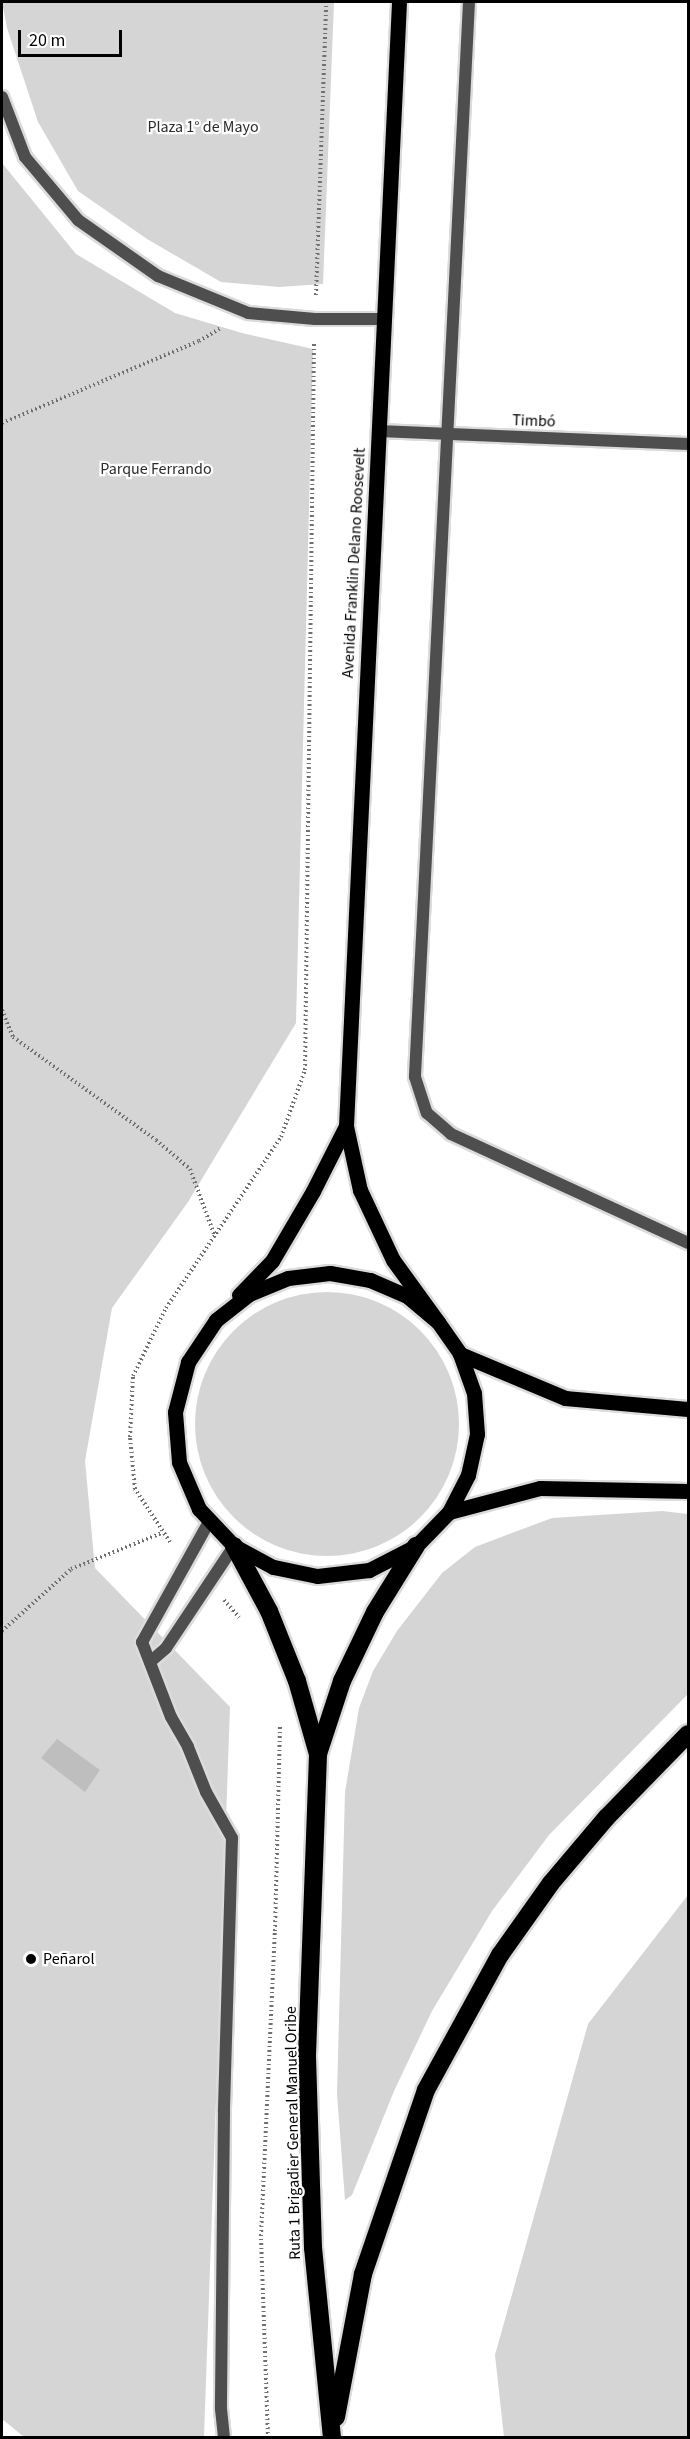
<!DOCTYPE html>
<html>
<head>
<meta charset="utf-8">
<style>
  body { margin:0 }
  #map { position:relative; width:690px; height:2439px; overflow:hidden; background:#fff; font-family:"Source Sans 3",sans-serif }
  div>[style] { position:absolute }
  .green>* { inset:0; background:#d5d5d5 }
  .round { border-radius:50% }
  .building>* { inset:0; background:#bebebe }
  .path>* { height:4px; margin-top:-2px; transform-origin:0; background:repeating-linear-gradient(90deg,#707070 0 1.5px,transparent 0 4.5px) }
  .roads { filter:drop-shadow(2px 0 #dbdbdb) drop-shadow(-2px 0 #dbdbdb) drop-shadow(0 2px #dbdbdb) drop-shadow(0 -2px #dbdbdb) }
  .street>* { height:12px; margin:-6px; padding:0 6px; transform-origin:6px; border-radius:6px; background:#4e4e4e }
  .primary>* { height:15px; margin:-7.5px; padding:0 7.5px; transform-origin:7.5px; border-radius:7.5px; background:#000 }
  .highway>* { height:18px; margin:-9px; padding:0 9px; transform-origin:9px; border-radius:9px; background:#000 }
  .dots>* { width:16px; height:16px; translate:-50% -50%; box-sizing:border-box; border:3px solid #fff; border-radius:50% }
  span { translate:-50% -50%; white-space:nowrap; text-align:center; line-height:1.15; -webkit-text-stroke:4.5px #fff; paint-order:stroke }
  .park-label { font-size:16px; color:#2c2c2c }
  .street-label { font-size:16px; color:#000 }
  .poi-label { font-size:16px; color:#000 }
  .left { translate:0 -50%; text-align:left }
  .frame { position:absolute; inset:0; border:3px solid #000; pointer-events:none }
  .scale { position:absolute; left:18px; top:30px; width:104px; height:27px; box-sizing:border-box; border:3px solid #000; border-top:0; padding-left:8px; font-size:18px; line-height:21px; white-space:nowrap; color:#000; -webkit-text-stroke:4px #fff; paint-order:stroke }
</style>
</head>
<body>
<div id="map">
  <div class="green">
    <div style="clip-path:polygon(2px 2px,334px 2px,323px 284px,279px 287px,221px 282px,147px 239px,78px 191px,38px 122px,7px 28px)"></div>
    <div style="clip-path:polygon(2px 163px,76px 254px,175px 313px,242px 333px,313px 349px,296px 1023px,188px 1202px,112px 1308px,85px 1461px,95px 1568px,230px 1707px,204px 2437px,24px 2437px,2px 2419px)"></div>
    <div class="round" style="left:195px;top:1292px;width:264px;height:264px"></div>
    <div style="clip-path:polygon(662px 1511px,688px 1514px,688px 1694px,549px 1835px,492px 1911px,432px 2011px,394px 2091px,352px 2195px,345px 2200px,337px 2094px,345px 1792px,359px 1708px,373px 1671px,397px 1631px,442px 1573px,475px 1547px,552px 1518px)"></div>
    <div style="clip-path:polygon(688px 1895px,688px 2437px,504px 2437px,495px 2355px,588px 2024px)"></div>
  </div>
  <div class="building">
    <div style="clip-path:polygon(57px 1739px,100px 1770px,85px 1792px,41px 1758px)"></div>
  </div>
  <div class="path">
    <div style="left:316px;top:295px;width:293px;rotate:-88deg"></div>
    <div style="left:2px;top:423px;width:213px;rotate:-22.6deg"></div>
    <div style="left:199px;top:341px;width:26px;rotate:-31deg"></div>
    <div style="left:2px;top:1010px;width:29px;rotate:68deg"></div>
    <div style="left:13px;top:1037px;width:176px;rotate:35.8deg"></div>
    <div style="left:156px;top:1140px;width:45px;rotate:40.5deg"></div>
    <div style="left:190px;top:1169px;width:72px;rotate:69.8deg"></div>
    <div style="left:170px;top:1542px;width:64px;rotate:-123.4deg"></div>
    <div style="left:135px;top:1489px;width:52px;rotate:-95.5deg"></div>
    <div style="left:130px;top:1437px;width:61px;rotate:-87.2deg"></div>
    <div style="left:133px;top:1376px;width:76px;rotate:-64.1deg"></div>
    <div style="left:166px;top:1308px;width:206px;rotate:-56.1deg"></div>
    <div style="left:281px;top:1137px;width:71px;rotate:-70.3deg"></div>
    <div style="left:305px;top:1070px;width:729px;rotate:-89.29deg"></div>
    <div style="left:224px;top:1600px;width:23px;rotate:49deg"></div>
    <div style="left:2px;top:1631px;width:93px;rotate:-41.9deg"></div>
    <div style="left:71px;top:1569px;width:98px;rotate:-21.6deg"></div>
    <div style="left:268px;top:2438px;width:202px;rotate:-92deg"></div>
    <div style="left:261px;top:2236px;width:305px;rotate:-87.4deg"></div>
    <div style="left:275px;top:1931px;width:206px;rotate:-88.6deg"></div>
  </div>
  <div class="roads">
    <div class="street">
      <div style="left:469px;top:2px;width:1076px;rotate:92.88deg"></div>
      <div style="left:415px;top:1077px;width:38px;rotate:72deg"></div>
      <div style="left:427px;top:1113px;width:32px;rotate:41deg"></div>
      <div style="left:451px;top:1134px;width:261px;rotate:24.7deg"></div>
      <div style="left:2px;top:97px;width:64px;rotate:69deg"></div>
      <div style="left:25px;top:157px;width:82px;rotate:49.9deg"></div>
      <div style="left:78px;top:220px;width:98px;rotate:35deg"></div>
      <div style="left:158px;top:276px;width:97px;rotate:22.3deg"></div>
      <div style="left:248px;top:313px;width:67px;rotate:5.1deg"></div>
      <div style="left:315px;top:319px;width:70px"></div>
      <div style="left:379px;top:431px;width:309px;rotate:2.4deg"></div>
      <div style="left:210px;top:1520px;width:140px;rotate:119.1deg"></div>
      <div style="left:142px;top:1642px;width:80px;rotate:68.9deg"></div>
      <div style="left:171px;top:1717px;width:34px;rotate:60deg"></div>
      <div style="left:188px;top:1747px;width:48px;rotate:68.2deg"></div>
      <div style="left:206px;top:1792px;width:53px;rotate:60.5deg"></div>
      <div style="left:232px;top:1838px;width:274px;rotate:91.7deg"></div>
      <div style="left:224px;top:2112px;width:297px;rotate:90.6deg"></div>
      <div style="left:221px;top:2409px;width:29px;rotate:84deg"></div>
      <div style="left:150px;top:1662px;width:21px;rotate:-41deg"></div>
      <div style="left:166px;top:1648px;width:123px;rotate:-56.3deg"></div>
    </div>
    <div class="primary">
      <div style="left:399px;top:2px;width:1125px;rotate:92.7deg"></div>
      <div style="left:346px;top:1126px;width:66px;rotate:77.7deg"></div>
      <div style="left:360px;top:1190px;width:77px;rotate:64.8deg"></div>
      <div style="left:393px;top:1260px;width:77px;rotate:54deg"></div>
      <div style="left:438px;top:1322px;width:39px;rotate:55deg"></div>
      <div style="left:460px;top:1354px;width:41px;rotate:70.3deg"></div>
      <div style="left:474px;top:1393px;width:41px;rotate:85.8deg"></div>
      <div style="left:477px;top:1434px;width:42px;rotate:102.4deg"></div>
      <div style="left:468px;top:1475px;width:42px;rotate:117.2deg"></div>
      <div style="left:449px;top:1512px;width:47px;rotate:134.1deg"></div>
      <div style="left:416px;top:1546px;width:53px;rotate:152.9deg"></div>
      <div style="left:369px;top:1570px;width:52px;rotate:173.4deg"></div>
      <div style="left:317px;top:1576px;width:45px;rotate:-168.4deg"></div>
      <div style="left:273px;top:1567px;width:44px;rotate:-151.7deg"></div>
      <div style="left:234px;top:1546px;width:51px;rotate:-133.4deg"></div>
      <div style="left:199px;top:1509px;width:51px;rotate:-113.1deg"></div>
      <div style="left:179px;top:1462px;width:50px;rotate:-94.6deg"></div>
      <div style="left:175px;top:1412px;width:52px;rotate:-75.4deg"></div>
      <div style="left:188px;top:1362px;width:50px;rotate:-56.3deg"></div>
      <div style="left:216px;top:1320px;width:42px;rotate:-38.2deg"></div>
      <div style="left:249px;top:1294px;width:42px;rotate:-22.3deg"></div>
      <div style="left:288px;top:1278px;width:42px;rotate:-6.8deg"></div>
      <div style="left:330px;top:1273px;width:41px;rotate:9.9deg"></div>
      <div style="left:370px;top:1280px;width:40px;rotate:23.4deg"></div>
      <div style="left:407px;top:1296px;width:40px;rotate:40deg"></div>
      <div style="left:239px;top:1295px;width:47px;rotate:-45.9deg"></div>
      <div style="left:272px;top:1261px;width:81px;rotate:-59.6deg"></div>
      <div style="left:313px;top:1191px;width:73px;rotate:-63.1deg"></div>
      <div style="left:460px;top:1354px;width:114px;rotate:22.7deg"></div>
      <div style="left:565px;top:1398px;width:123px;rotate:5.1deg"></div>
      <div style="left:449px;top:1512px;width:94px;rotate:-14.8deg"></div>
      <div style="left:540px;top:1488px;width:148px;rotate:1.2deg"></div>
    </div>
    <div class="highway">
      <div style="left:234px;top:1546px;width:74px;rotate:61.7deg"></div>
      <div style="left:269px;top:1611px;width:75px;rotate:68.2deg"></div>
      <div style="left:297px;top:1681px;width:76px;rotate:74deg"></div>
      <div style="left:336px;top:2417px;width:146px;rotate:-79.3deg"></div>
      <div style="left:363px;top:2274px;width:194px;rotate:-71.1deg"></div>
      <div style="left:426px;top:2090px;width:154px;rotate:-61.3deg"></div>
      <div style="left:500px;top:1955px;width:88px;rotate:-54.7deg"></div>
      <div style="left:551px;top:1883px;width:87px;rotate:-49.7deg"></div>
      <div style="left:607px;top:1817px;width:116px;rotate:-45.7deg"></div>
      <div style="left:332px;top:2438px;width:191px;rotate:-95.7deg"></div>
      <div style="left:313px;top:2248px;width:193px;rotate:-91.8deg"></div>
      <div style="left:307px;top:2055px;width:301px;rotate:-87.9deg"></div>
      <div style="left:318px;top:1754px;width:77px;rotate:-71.8deg"></div>
      <div style="left:342px;top:1681px;width:76px;rotate:-64.4deg"></div>
      <div style="left:375px;top:1612px;width:78px;rotate:-58.2deg"></div>
    </div>
  </div>
  <div class="dots">
    <div style="left:31px;top:1959px;background:#000"></div>
  </div>
  <div class="park-label">
    <span style="left:203px;top:127px">Plaza 1° de Mayo</span>
    <span style="left:156px;top:469px">Parque Ferrando</span>
  </div>
  <div class="street-label">
    <span style="left:534px;top:421px;rotate:2deg">Timbó</span>
    <span style="left:354px;top:563px;rotate:-87deg">Avenida Franklin Delano Roosevelt</span>
    <span style="left:293px;top:2133px;rotate:-91deg">Ruta 1 Brigadier General Manuel Oribe</span>
  </div>
  <div class="poi-label">
    <span class="left" style="left:43px;top:1959px">Peñarol</span>
  </div>
  <div class="frame"></div>
  <div class="scale">20 m</div>
</div>
</body>
</html>
